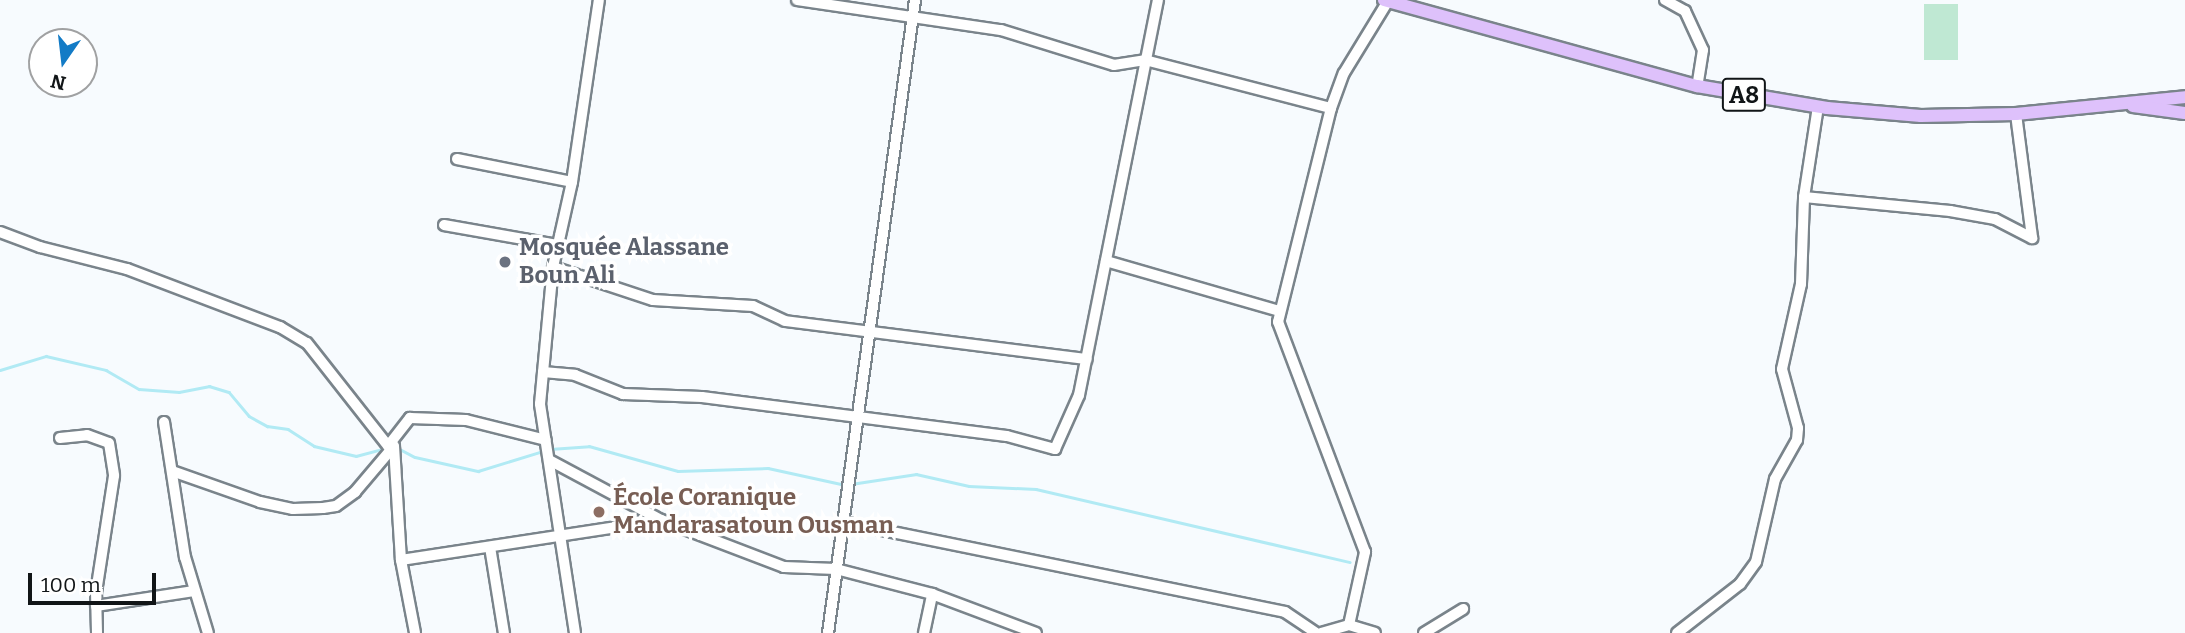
<!DOCTYPE html>
<html>
<head>
<meta charset="utf-8">
<style>
  body { margin:0 }
  #map { position:relative; width:2185px; height:633px; overflow:hidden; background:#f7fbfe; font-family:Bitter,serif }
  div>[style] { position:absolute }
  .green>* { inset:0; background:#bfe8d3 }
  .stream>* { height:2.5px; margin:-1.25px; padding:0 1.25px; transform-origin:1.25px; border-radius:1.25px; background:#b1eaf4 }
  .roads { filter:drop-shadow(2px 0 #7a848b) drop-shadow(-2px 0 #7a848b) drop-shadow(0 2px #7a848b) drop-shadow(0 -2px #7a848b) }
  .minor>* { height:10px; margin:-5px; padding:0 5px; transform-origin:5px; border-radius:5px; background:#fff }
  .major>* { height:12px; margin:-6px; padding:0 6px; transform-origin:6px; border-radius:6px; background:#dec1fb }
  .dots>* { width:19px; height:19px; translate:-50% -50%; box-sizing:border-box; border:4px solid #fff; border-radius:50% }
  span { translate:-50% -50%; white-space:nowrap; text-align:center; line-height:1.15; -webkit-text-stroke:7px #fff; paint-order:stroke }
  .shield-label span { padding:2px 5px; background:#fff; border:2px solid; border-radius:5px; -webkit-text-stroke-width:0 }
  .shield-label { font-size:23px; color:#111517; font-weight:700 }
  .worship-label { font-size:24px; color:#5b616d; font-weight:700 }
  .left { translate:0 -50%; text-align:left }
  .education-label { font-size:24px; color:#785e54; font-weight:700 }
  .north { position:absolute; left:28px; top:28px; width:70px; height:70px; box-sizing:border-box; background:#fff; border:2px solid #a0a1a2; border-radius:50%; rotate:194deg; font-size:19px; font-weight:700; line-height:28px; text-align:center; color:#111517 }
  .north::after { content:''; display:block; margin:auto; width:24px; height:32px; background:#137bc6; clip-path:polygon(50% 0,100% 100%,50% 72%,0 100%) }
  .scale { position:absolute; left:28px; top:573px; width:128px; height:32px; box-sizing:border-box; border:4px solid #111517; border-top:0; padding-left:9px; font-size:21px; line-height:24px; white-space:nowrap; color:#111517; -webkit-text-stroke:5px #fff; paint-order:stroke }
</style>
</head>
<body>
<div id="map">
  <div class="green">
    <div style="clip-path:polygon(1924px 4px,1958px 4px,1958px 60px,1924px 60px)"></div>
  </div>
  <div class="stream">
    <div style="left:0;top:370px;width:48px;rotate:-16.9deg"></div>
    <div style="left:46px;top:356px;width:62px;rotate:13.1deg"></div>
    <div style="left:106px;top:370px;width:38px;rotate:30deg"></div>
    <div style="left:139px;top:389px;width:40px;rotate:4.3deg"></div>
    <div style="left:179px;top:392px;width:31px;rotate:-11deg"></div>
    <div style="left:209px;top:386px;width:21px;rotate:17deg"></div>
    <div style="left:229px;top:392px;width:31px;rotate:50deg"></div>
    <div style="left:249px;top:416px;width:21px;rotate:29deg"></div>
    <div style="left:267px;top:426px;width:21px;rotate:8deg"></div>
    <div style="left:288px;top:429px;width:31px;rotate:33deg"></div>
    <div style="left:314px;top:446px;width:43px;rotate:13.4deg"></div>
    <div style="left:356px;top:456px;width:31px;rotate:-15deg"></div>
    <div style="left:396px;top:447px;width:21px;rotate:28deg"></div>
    <div style="left:415px;top:457px;width:65px;rotate:12.5deg"></div>
    <div style="left:478px;top:471px;width:68px;rotate:-17.1deg"></div>
    <div style="left:550px;top:449px;width:39px;rotate:-4deg"></div>
    <div style="left:589px;top:446px;width:92px;rotate:15.7deg"></div>
    <div style="left:678px;top:471px;width:90px;rotate:-1.9deg"></div>
    <div style="left:768px;top:468px;width:79px;rotate:12.4deg"></div>
    <div style="left:851px;top:484px;width:66px;rotate:-8.7deg"></div>
    <div style="left:916px;top:474px;width:54px;rotate:12.8deg"></div>
    <div style="left:969px;top:486px;width:67px;rotate:2.6deg"></div>
    <div style="left:1036px;top:489px;width:322px;rotate:13.1deg"></div>
  </div>
  <div class="roads">
    <div class="minor">
      <div style="left:797px;top:0;width:206px;rotate:8.4deg"></div>
      <div style="left:1001px;top:30px;width:118px;rotate:17.2deg"></div>
      <div style="left:1114px;top:65px;width:31px;rotate:-9deg"></div>
      <div style="left:1145px;top:60px;width:192px;rotate:14.5deg"></div>
      <div style="left:1665px;top:0;width:23px;rotate:29deg"></div>
      <div style="left:1685px;top:11px;width:43px;rotate:65.2deg"></div>
      <div style="left:1703px;top:50px;width:36px;rotate:99deg"></div>
      <div style="left:2016px;top:114px;width:125px;rotate:82.6deg"></div>
      <div style="left:457px;top:159px;width:117px;rotate:11.3deg"></div>
      <div style="left:1804px;top:197px;width:147px;rotate:5.5deg"></div>
      <div style="left:1950px;top:211px;width:46px;rotate:10.1deg"></div>
      <div style="left:1995px;top:219px;width:42px;rotate:27.2deg"></div>
      <div style="left:444px;top:225px;width:115px;rotate:10deg"></div>
      <div style="left:0;top:232px;width:43px;rotate:20.6deg"></div>
      <div style="left:40px;top:247px;width:90px;rotate:14.2deg"></div>
      <div style="left:127px;top:269px;width:164px;rotate:20.8deg"></div>
      <div style="left:280px;top:327px;width:31px;rotate:31deg"></div>
      <div style="left:307px;top:343px;width:131px;rotate:51.8deg"></div>
      <div style="left:388px;top:446px;width:36px;rotate:-52deg"></div>
      <div style="left:410px;top:418px;width:56px;rotate:2deg"></div>
      <div style="left:466px;top:420px;width:82px;rotate:14deg"></div>
      <div style="left:1106px;top:261px;width:180px;rotate:16.1deg"></div>
      <div style="left:553px;top:267px;width:105px;rotate:18.3deg"></div>
      <div style="left:653px;top:300px;width:100px;rotate:3.4deg"></div>
      <div style="left:753px;top:306px;width:35px;rotate:25deg"></div>
      <div style="left:785px;top:321px;width:304px;rotate:7.2deg"></div>
      <div style="left:543px;top:372px;width:32px;rotate:5deg"></div>
      <div style="left:575px;top:375px;width:52px;rotate:21.6deg"></div>
      <div style="left:623px;top:394px;width:79px;rotate:2.2deg"></div>
      <div style="left:702px;top:397px;width:307px;rotate:7.3deg"></div>
      <div style="left:1007px;top:436px;width:50px;rotate:15.2deg"></div>
      <div style="left:1055px;top:449px;width:59px;rotate:-66deg"></div>
      <div style="left:1079px;top:395px;width:403px;rotate:-78.7deg"></div>
      <div style="left:164px;top:422px;width:137px;rotate:81.2deg"></div>
      <div style="left:185px;top:557px;width:79px;rotate:73.2deg"></div>
      <div style="left:60px;top:438px;width:27px;rotate:-6deg"></div>
      <div style="left:87px;top:435px;width:23px;rotate:20deg"></div>
      <div style="left:109px;top:443px;width:33px;rotate:81deg"></div>
      <div style="left:114px;top:476px;width:117px;rotate:98.8deg"></div>
      <div style="left:96px;top:592px;width:41px;rotate:88.6deg"></div>
      <div style="left:394px;top:446px;width:114px;rotate:86.5deg"></div>
      <div style="left:401px;top:560px;width:74px;rotate:79.1deg"></div>
      <div style="left:551px;top:461px;width:125px;rotate:28.2deg"></div>
      <div style="left:661px;top:520px;width:132px;rotate:20.9deg"></div>
      <div style="left:784px;top:567px;width:52px;rotate:2.2deg"></div>
      <div style="left:836px;top:569px;width:99px;rotate:14.6deg"></div>
      <div style="left:932px;top:594px;width:111px;rotate:20.6deg"></div>
      <div style="left:172px;top:471px;width:93px;rotate:19.4deg"></div>
      <div style="left:260px;top:502px;width:34px;rotate:12deg"></div>
      <div style="left:293px;top:509px;width:30px;rotate:-2deg"></div>
      <div style="left:323px;top:508px;width:13px;rotate:-9deg"></div>
      <div style="left:336px;top:506px;width:24px;rotate:-36deg"></div>
      <div style="left:355px;top:492px;width:60px;rotate:-49.7deg"></div>
      <div style="left:843px;top:522px;width:451px;rotate:11.5deg"></div>
      <div style="left:1285px;top:612px;width:37px;rotate:34deg"></div>
      <div style="left:490px;top:547px;width:87px;rotate:80.8deg"></div>
      <div style="left:401px;top:560px;width:263px;rotate:-8.7deg"></div>
      <div style="left:96px;top:606px;width:99px;rotate:-8.7deg"></div>
      <div style="left:1349px;top:625px;width:27px;rotate:17deg"></div>
      <div style="left:575px;top:633px;width:232px;rotate:-98.7deg"></div>
      <div style="left:540px;top:404px;width:138px;rotate:-84.6deg"></div>
      <div style="left:553px;top:267px;width:87px;rotate:-77.4deg"></div>
      <div style="left:572px;top:182px;width:184px;rotate:-81.6deg"></div>
      <div style="left:828px;top:633px;width:639px;rotate:-82.17deg"></div>
      <div style="left:924px;top:633px;width:40px;rotate:-78deg"></div>
      <div style="left:1321px;top:633px;width:29px;rotate:-16deg"></div>
      <div style="left:1349px;top:625px;width:75px;rotate:-77.6deg"></div>
      <div style="left:1365px;top:552px;width:246px;rotate:-110.7deg"></div>
      <div style="left:1278px;top:322px;width:220px;rotate:-76.1deg"></div>
      <div style="left:1331px;top:108px;width:37px;rotate:-70deg"></div>
      <div style="left:1344px;top:73px;width:84px;rotate:-58.6deg"></div>
      <div style="left:1424px;top:633px;width:46px;rotate:-31.6deg"></div>
      <div style="left:1677px;top:633px;width:80px;rotate:-37.9deg"></div>
      <div style="left:1740px;top:584px;width:27px;rotate:-54deg"></div>
      <div style="left:1756px;top:562px;width:85px;rotate:-77.1deg"></div>
      <div style="left:1775px;top:479px;width:45px;rotate:-60.6deg"></div>
      <div style="left:1797px;top:440px;width:12px;rotate:-85deg"></div>
      <div style="left:1798px;top:428px;width:61px;rotate:-105.2deg"></div>
      <div style="left:1782px;top:369px;width:87px;rotate:-77.4deg"></div>
      <div style="left:1801px;top:284px;width:87px;rotate:-88deg"></div>
      <div style="left:1804px;top:197px;width:91px;rotate:-81.2deg"></div>
    </div>
    <div class="major">
      <div style="left:1384px;top:0;width:325px;rotate:15.4deg"></div>
      <div style="left:1697px;top:86px;width:132px;rotate:9.6deg"></div>
      <div style="left:1827px;top:108px;width:94px;rotate:4.9deg"></div>
      <div style="left:1921px;top:116px;width:95px;rotate:-1.2deg"></div>
      <div style="left:2016px;top:114px;width:170px;rotate:-5.7deg"></div>
      <div style="left:2133px;top:106px;width:52px;rotate:7.7deg"></div>
    </div>
  </div>
  <div class="dots">
    <div style="left:505px;top:262px;background:#6b7280"></div>
    <div style="left:599px;top:512px;background:#8d6e63"></div>
  </div>
  <div class="shield-label">
    <span style="left:1744px;top:95px">A8</span>
  </div>
  <div class="worship-label">
    <span class="left" style="left:519px;top:262px">Mosquée Alassane<br>Boun Ali</span>
  </div>
  <div class="education-label">
    <span class="left" style="left:613px;top:512px">École Coranique<br>Mandarasatoun Ousman</span>
  </div>
  <div class="north">N</div>
  <div class="scale">100 m</div>
</div>
</body>
</html>
